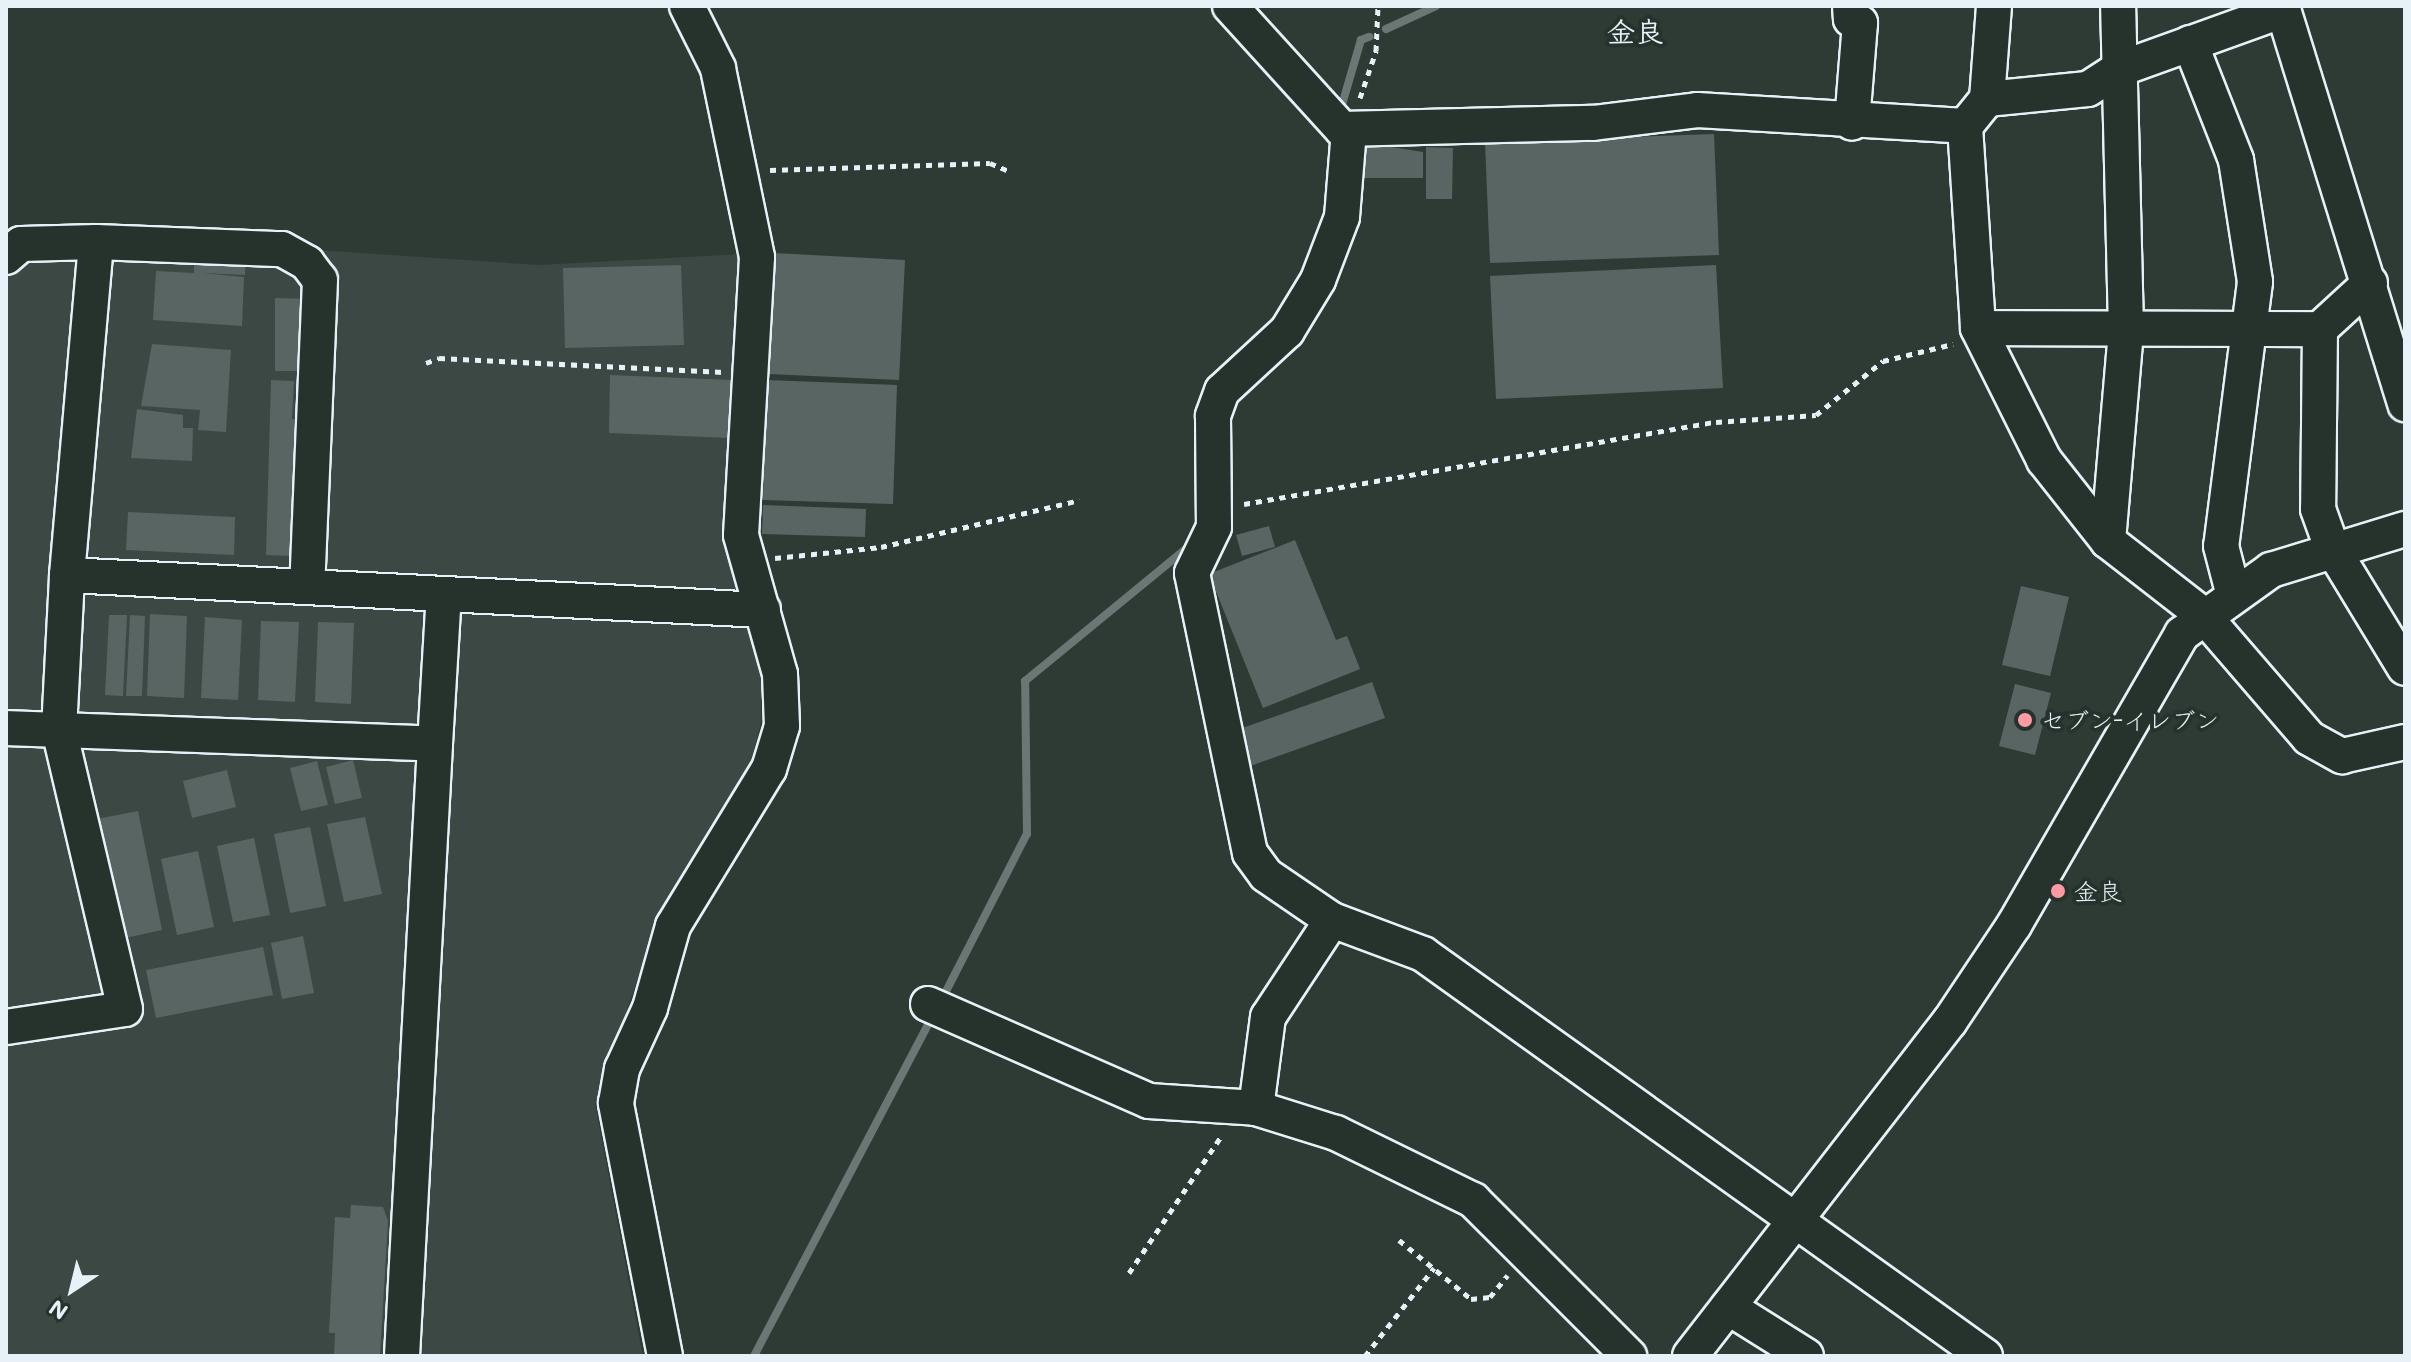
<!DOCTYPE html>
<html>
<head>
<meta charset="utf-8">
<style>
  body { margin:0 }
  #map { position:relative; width:2411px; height:1362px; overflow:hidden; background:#2e3b35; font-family:Mali,"Klee One",sans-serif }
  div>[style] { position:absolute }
  .built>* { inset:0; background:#3b4843 }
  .stream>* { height:8px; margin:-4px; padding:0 4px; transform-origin:4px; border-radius:4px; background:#6b7775 }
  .building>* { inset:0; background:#596563 }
  .path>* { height:5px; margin-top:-2.5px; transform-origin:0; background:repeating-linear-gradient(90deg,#e8f1f8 0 6px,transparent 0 12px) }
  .roads { filter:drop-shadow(2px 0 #e8f1f8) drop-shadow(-2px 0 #e8f1f8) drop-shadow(0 2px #e8f1f8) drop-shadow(0 -2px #e8f1f8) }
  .minor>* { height:34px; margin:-17px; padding:0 17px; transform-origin:17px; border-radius:17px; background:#26332d }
  .dots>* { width:22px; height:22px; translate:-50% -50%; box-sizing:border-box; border:4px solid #26332d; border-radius:50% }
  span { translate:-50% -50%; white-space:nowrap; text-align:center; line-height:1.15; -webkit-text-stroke:8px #26332d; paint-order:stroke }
  .poi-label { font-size:24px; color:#e8f1f8 }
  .left { translate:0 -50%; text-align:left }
  .quarter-label { font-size:28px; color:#e8f1f8; font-weight:700 }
  .frame { position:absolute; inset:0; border:8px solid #e8f1f8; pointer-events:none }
  .north { position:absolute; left:32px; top:1250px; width:80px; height:80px; -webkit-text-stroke:6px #26332d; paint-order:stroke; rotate:215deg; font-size:22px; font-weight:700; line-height:32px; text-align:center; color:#e8f1f8 }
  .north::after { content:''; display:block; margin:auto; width:28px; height:36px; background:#e8f1f8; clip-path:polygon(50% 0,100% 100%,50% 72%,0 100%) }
</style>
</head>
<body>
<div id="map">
  <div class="built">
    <div style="clip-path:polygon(6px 229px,539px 265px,743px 254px,723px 530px,761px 649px,761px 722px,751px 763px,661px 910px,595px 1104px,643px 1356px,6px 1356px)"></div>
  </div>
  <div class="stream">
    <div style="left:1386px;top:29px;width:55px;rotate:-24.7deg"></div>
    <div style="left:1339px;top:115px;width:78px;rotate:-73.7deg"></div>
    <div style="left:1361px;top:40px;width:9px;rotate:-21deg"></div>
    <div style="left:941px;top:1001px;width:188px;rotate:-62.8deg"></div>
    <div style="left:1027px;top:834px;width:153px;rotate:-90.7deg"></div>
    <div style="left:1025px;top:681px;width:211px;rotate:-39.4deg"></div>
    <div style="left:754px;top:1356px;width:387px;rotate:-62.3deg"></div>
  </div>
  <div class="building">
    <div style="clip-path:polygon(1714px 134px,1719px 255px,1490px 263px,1485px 142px)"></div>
    <div style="clip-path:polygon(1366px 143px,1423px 152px,1423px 178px,1361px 178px)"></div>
    <div style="clip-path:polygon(1426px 147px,1453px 148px,1452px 199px,1426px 199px)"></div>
    <div style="clip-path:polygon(774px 253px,905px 260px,899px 380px,769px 374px)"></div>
    <div style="clip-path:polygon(194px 255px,246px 257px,245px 275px,202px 273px,244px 277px,242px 326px,153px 320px,156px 271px,194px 273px)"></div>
    <div style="clip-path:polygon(681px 265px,684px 345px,565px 348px,563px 268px)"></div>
    <div style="clip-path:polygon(1716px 265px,1723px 388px,1496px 399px,1490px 276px)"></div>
    <div style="clip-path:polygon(275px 298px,308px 299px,307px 371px,275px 371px)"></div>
    <div style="clip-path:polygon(152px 344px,231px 350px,226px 432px,198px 430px,200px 410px,141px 406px)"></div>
    <div style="clip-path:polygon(610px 375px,731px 380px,729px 438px,609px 433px)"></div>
    <div style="clip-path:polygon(271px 380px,294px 381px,292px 419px,307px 419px,296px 452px,291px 556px,266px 555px)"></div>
    <div style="clip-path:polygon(766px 380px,897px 385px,893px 504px,763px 500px)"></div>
    <div style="clip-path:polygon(137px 409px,183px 415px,183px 428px,193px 428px,192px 461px,131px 458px)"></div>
    <div style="clip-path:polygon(763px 505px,866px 509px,865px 537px,762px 534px)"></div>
    <div style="clip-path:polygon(128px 512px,235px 517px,234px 555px,126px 550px)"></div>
    <div style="clip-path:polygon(1269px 526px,1275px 547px,1242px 556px,1236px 535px)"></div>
    <div style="clip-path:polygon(1295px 540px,1336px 640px,1347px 636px,1360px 669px,1263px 708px,1209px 574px)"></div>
    <div style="clip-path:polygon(2021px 586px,2069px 597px,2050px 676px,2002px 665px)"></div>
    <div style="clip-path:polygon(150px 614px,187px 616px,184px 698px,147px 696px)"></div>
    <div style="clip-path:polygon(109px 615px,127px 615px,123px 696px,105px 695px)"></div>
    <div style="clip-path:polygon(130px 615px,145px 616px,142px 696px,126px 696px)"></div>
    <div style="clip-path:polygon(205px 617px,242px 620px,238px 700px,201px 698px)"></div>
    <div style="clip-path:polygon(261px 621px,299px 622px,295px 702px,258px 700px)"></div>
    <div style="clip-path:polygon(318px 622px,354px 623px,351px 704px,315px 702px)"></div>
    <div style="clip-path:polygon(1372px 682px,1385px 718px,1250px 766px,1237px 730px)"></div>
    <div style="clip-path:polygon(2015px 684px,2051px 693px,2035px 755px,1999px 746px)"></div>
    <div style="clip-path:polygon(353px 760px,362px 798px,335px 804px,326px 767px)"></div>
    <div style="clip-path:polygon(317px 761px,328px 805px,301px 811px,290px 768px)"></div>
    <div style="clip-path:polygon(227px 770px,236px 807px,192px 818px,183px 781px)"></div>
    <div style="clip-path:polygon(138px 811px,162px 930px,121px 939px,97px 819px)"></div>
    <div style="clip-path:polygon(365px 817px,382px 894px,344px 902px,327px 824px)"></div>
    <div style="clip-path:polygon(310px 827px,326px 906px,290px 913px,274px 834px)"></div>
    <div style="clip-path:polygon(254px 838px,270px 915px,233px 922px,217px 846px)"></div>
    <div style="clip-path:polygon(198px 851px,214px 927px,177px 935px,161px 859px)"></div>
    <div style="clip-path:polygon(303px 936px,314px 993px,282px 999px,271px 943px)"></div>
    <div style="clip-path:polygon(263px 947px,273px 995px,156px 1018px,146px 970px)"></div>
    <div style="clip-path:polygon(351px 1205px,383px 1207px,388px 1221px,380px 1356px,334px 1356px,335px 1333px,329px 1333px,335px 1217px,350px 1218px)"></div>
  </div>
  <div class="path">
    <div style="left:1360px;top:98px;width:50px;rotate:-71.2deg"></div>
    <div style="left:1376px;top:51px;width:45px;rotate:-87.5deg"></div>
    <div style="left:770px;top:170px;width:220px;rotate:-1.8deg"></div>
    <div style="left:990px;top:163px;width:23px;rotate:23deg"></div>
    <div style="left:426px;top:363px;width:14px;rotate:-21deg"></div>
    <div style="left:439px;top:358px;width:285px;rotate:2.8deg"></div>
    <div style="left:1244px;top:504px;width:479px;rotate:-9.9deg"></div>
    <div style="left:1716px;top:422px;width:100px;rotate:-4deg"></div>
    <div style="left:1816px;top:415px;width:86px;rotate:-38.9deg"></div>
    <div style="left:1883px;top:361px;width:72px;rotate:-13.7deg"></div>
    <div style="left:775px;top:558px;width:107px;rotate:-5.9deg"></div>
    <div style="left:881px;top:547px;width:204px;rotate:-13.3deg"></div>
    <div style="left:1399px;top:1240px;width:93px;rotate:39.3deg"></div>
    <div style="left:1471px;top:1299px;width:19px;rotate:-6deg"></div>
    <div style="left:1490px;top:1297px;width:28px;rotate:-51deg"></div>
    <div style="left:1129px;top:1273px;width:166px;rotate:-56deg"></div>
    <div style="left:1365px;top:1356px;width:112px;rotate:-51.9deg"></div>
  </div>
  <div class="roads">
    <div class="minor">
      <div style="left:1230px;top:6px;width:166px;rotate:47.7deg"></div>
      <div style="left:1342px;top:129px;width:251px;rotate:-1.4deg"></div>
      <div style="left:1593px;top:123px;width:105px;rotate:-7.1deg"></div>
      <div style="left:1697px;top:110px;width:268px;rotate:3.4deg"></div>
      <div style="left:1850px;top:6px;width:13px;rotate:86deg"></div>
      <div style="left:1851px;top:19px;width:10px;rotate:24deg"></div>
      <div style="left:1860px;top:23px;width:100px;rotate:94.6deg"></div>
      <div style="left:1994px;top:6px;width:93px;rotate:94.3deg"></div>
      <div style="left:1987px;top:99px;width:35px;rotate:129deg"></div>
      <div style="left:1965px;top:126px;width:202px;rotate:86.3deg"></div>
      <div style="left:1978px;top:328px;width:148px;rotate:63.4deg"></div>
      <div style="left:2044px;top:460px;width:103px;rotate:51.7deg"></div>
      <div style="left:2108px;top:541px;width:120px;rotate:37.9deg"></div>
      <div style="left:2203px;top:615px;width:162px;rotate:49.2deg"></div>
      <div style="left:2309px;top:738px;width:38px;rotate:29deg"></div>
      <div style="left:2342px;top:756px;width:65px;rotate:-12.5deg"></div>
      <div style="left:2282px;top:6px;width:417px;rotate:72.8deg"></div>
      <div style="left:2190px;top:43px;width:126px;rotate:68.5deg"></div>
      <div style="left:2236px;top:160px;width:123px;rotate:81.1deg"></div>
      <div style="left:2255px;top:282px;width:266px;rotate:97.3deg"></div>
      <div style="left:2221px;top:546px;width:48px;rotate:75.4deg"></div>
      <div style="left:1987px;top:99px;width:101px;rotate:-5.7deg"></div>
      <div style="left:2088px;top:89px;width:35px;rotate:-33deg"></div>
      <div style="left:2117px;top:70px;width:177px;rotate:-19.8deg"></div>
      <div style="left:1349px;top:130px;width:87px;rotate:94.6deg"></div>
      <div style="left:1342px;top:217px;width:67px;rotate:110.9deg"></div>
      <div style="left:1318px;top:280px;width:60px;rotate:121.3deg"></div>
      <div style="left:1287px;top:331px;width:88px;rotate:137.3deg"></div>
      <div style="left:1222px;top:391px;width:27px;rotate:110deg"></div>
      <div style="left:1213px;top:416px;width:111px;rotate:89.5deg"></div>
      <div style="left:1214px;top:527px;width:51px;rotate:115.6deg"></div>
      <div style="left:1192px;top:573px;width:286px;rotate:78.3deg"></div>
      <div style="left:1250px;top:853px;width:27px;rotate:54deg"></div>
      <div style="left:1266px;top:875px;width:80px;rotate:34.3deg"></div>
      <div style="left:1332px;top:920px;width:116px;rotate:123.4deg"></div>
      <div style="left:1268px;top:1017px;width:92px;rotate:97.5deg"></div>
      <div style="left:1256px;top:1108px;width:84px;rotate:17.4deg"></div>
      <div style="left:1336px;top:1133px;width:153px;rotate:26.1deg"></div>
      <div style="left:1473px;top:1200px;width:221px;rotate:45deg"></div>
      <div style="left:6px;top:257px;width:20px;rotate:-41deg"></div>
      <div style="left:21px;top:244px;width:75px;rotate:-1.5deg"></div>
      <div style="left:96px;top:242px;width:186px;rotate:2.2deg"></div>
      <div style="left:282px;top:249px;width:29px;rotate:29deg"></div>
      <div style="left:307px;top:263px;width:21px;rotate:53deg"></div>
      <div style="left:320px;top:280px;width:307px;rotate:92.4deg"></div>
      <div style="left:1978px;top:328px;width:342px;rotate:0.2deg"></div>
      <div style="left:2320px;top:329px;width:68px;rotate:-42.6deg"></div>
      <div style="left:2320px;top:329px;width:180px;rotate:90.6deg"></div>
      <div style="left:2318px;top:509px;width:41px;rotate:70.3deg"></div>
      <div style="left:2332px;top:548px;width:140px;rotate:58.7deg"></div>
      <div style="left:2108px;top:541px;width:213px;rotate:-85.1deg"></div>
      <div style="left:2126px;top:329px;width:323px;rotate:-91.4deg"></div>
      <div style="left:67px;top:575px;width:334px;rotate:-85deg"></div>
      <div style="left:6px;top:728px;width:429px;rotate:2.1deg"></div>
      <div style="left:435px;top:744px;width:150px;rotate:-86.6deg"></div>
      <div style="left:1332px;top:920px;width:97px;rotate:20.5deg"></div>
      <div style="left:1423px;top:954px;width:691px;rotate:35.58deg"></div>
      <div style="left:928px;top:1004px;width:241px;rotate:23.7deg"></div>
      <div style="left:1149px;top:1101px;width:107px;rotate:3.7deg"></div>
      <div style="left:6px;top:1027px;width:120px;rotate:-8.6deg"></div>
      <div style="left:125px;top:1009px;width:287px;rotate:-103.3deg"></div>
      <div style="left:59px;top:730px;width:155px;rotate:-87deg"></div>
      <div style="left:67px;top:575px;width:697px;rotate:2.88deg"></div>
      <div style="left:1728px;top:1307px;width:92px;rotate:32.1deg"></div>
      <div style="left:402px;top:1356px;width:613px;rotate:-86.91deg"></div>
      <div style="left:665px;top:1356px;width:258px;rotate:-101deg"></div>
      <div style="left:616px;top:1103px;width:35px;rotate:-80deg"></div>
      <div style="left:622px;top:1069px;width:67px;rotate:-65.3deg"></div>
      <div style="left:650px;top:1008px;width:85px;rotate:-74.3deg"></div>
      <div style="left:673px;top:926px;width:184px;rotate:-58.6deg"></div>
      <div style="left:769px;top:769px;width:45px;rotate:-73.2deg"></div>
      <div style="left:782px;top:726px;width:52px;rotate:-92.2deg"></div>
      <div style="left:780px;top:674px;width:144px;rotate:-105.7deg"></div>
      <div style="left:741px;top:535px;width:278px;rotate:-86.7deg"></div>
      <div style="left:757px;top:257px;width:193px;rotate:-101.7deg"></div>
      <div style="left:718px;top:68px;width:69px;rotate:-116.6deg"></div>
      <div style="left:1690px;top:1356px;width:424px;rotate:-52.2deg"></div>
      <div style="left:1950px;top:1021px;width:115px;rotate:-56.3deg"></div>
      <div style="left:2014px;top:925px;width:336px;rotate:-60deg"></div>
      <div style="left:2182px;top:634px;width:110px;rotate:-35.7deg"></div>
      <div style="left:2271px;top:570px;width:140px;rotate:-17deg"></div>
    </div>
  </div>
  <div class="dots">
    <div style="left:2025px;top:720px;background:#ff9aa2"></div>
    <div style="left:2058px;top:891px;background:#ff9aa2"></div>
  </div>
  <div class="poi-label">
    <span class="left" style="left:2041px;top:720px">セブン-イレブン</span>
    <span class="left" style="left:2074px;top:891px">金良</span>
  </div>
  <div class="quarter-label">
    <span style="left:1635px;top:31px">金良</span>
  </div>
  <div class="frame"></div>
  <div class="north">N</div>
</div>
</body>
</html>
